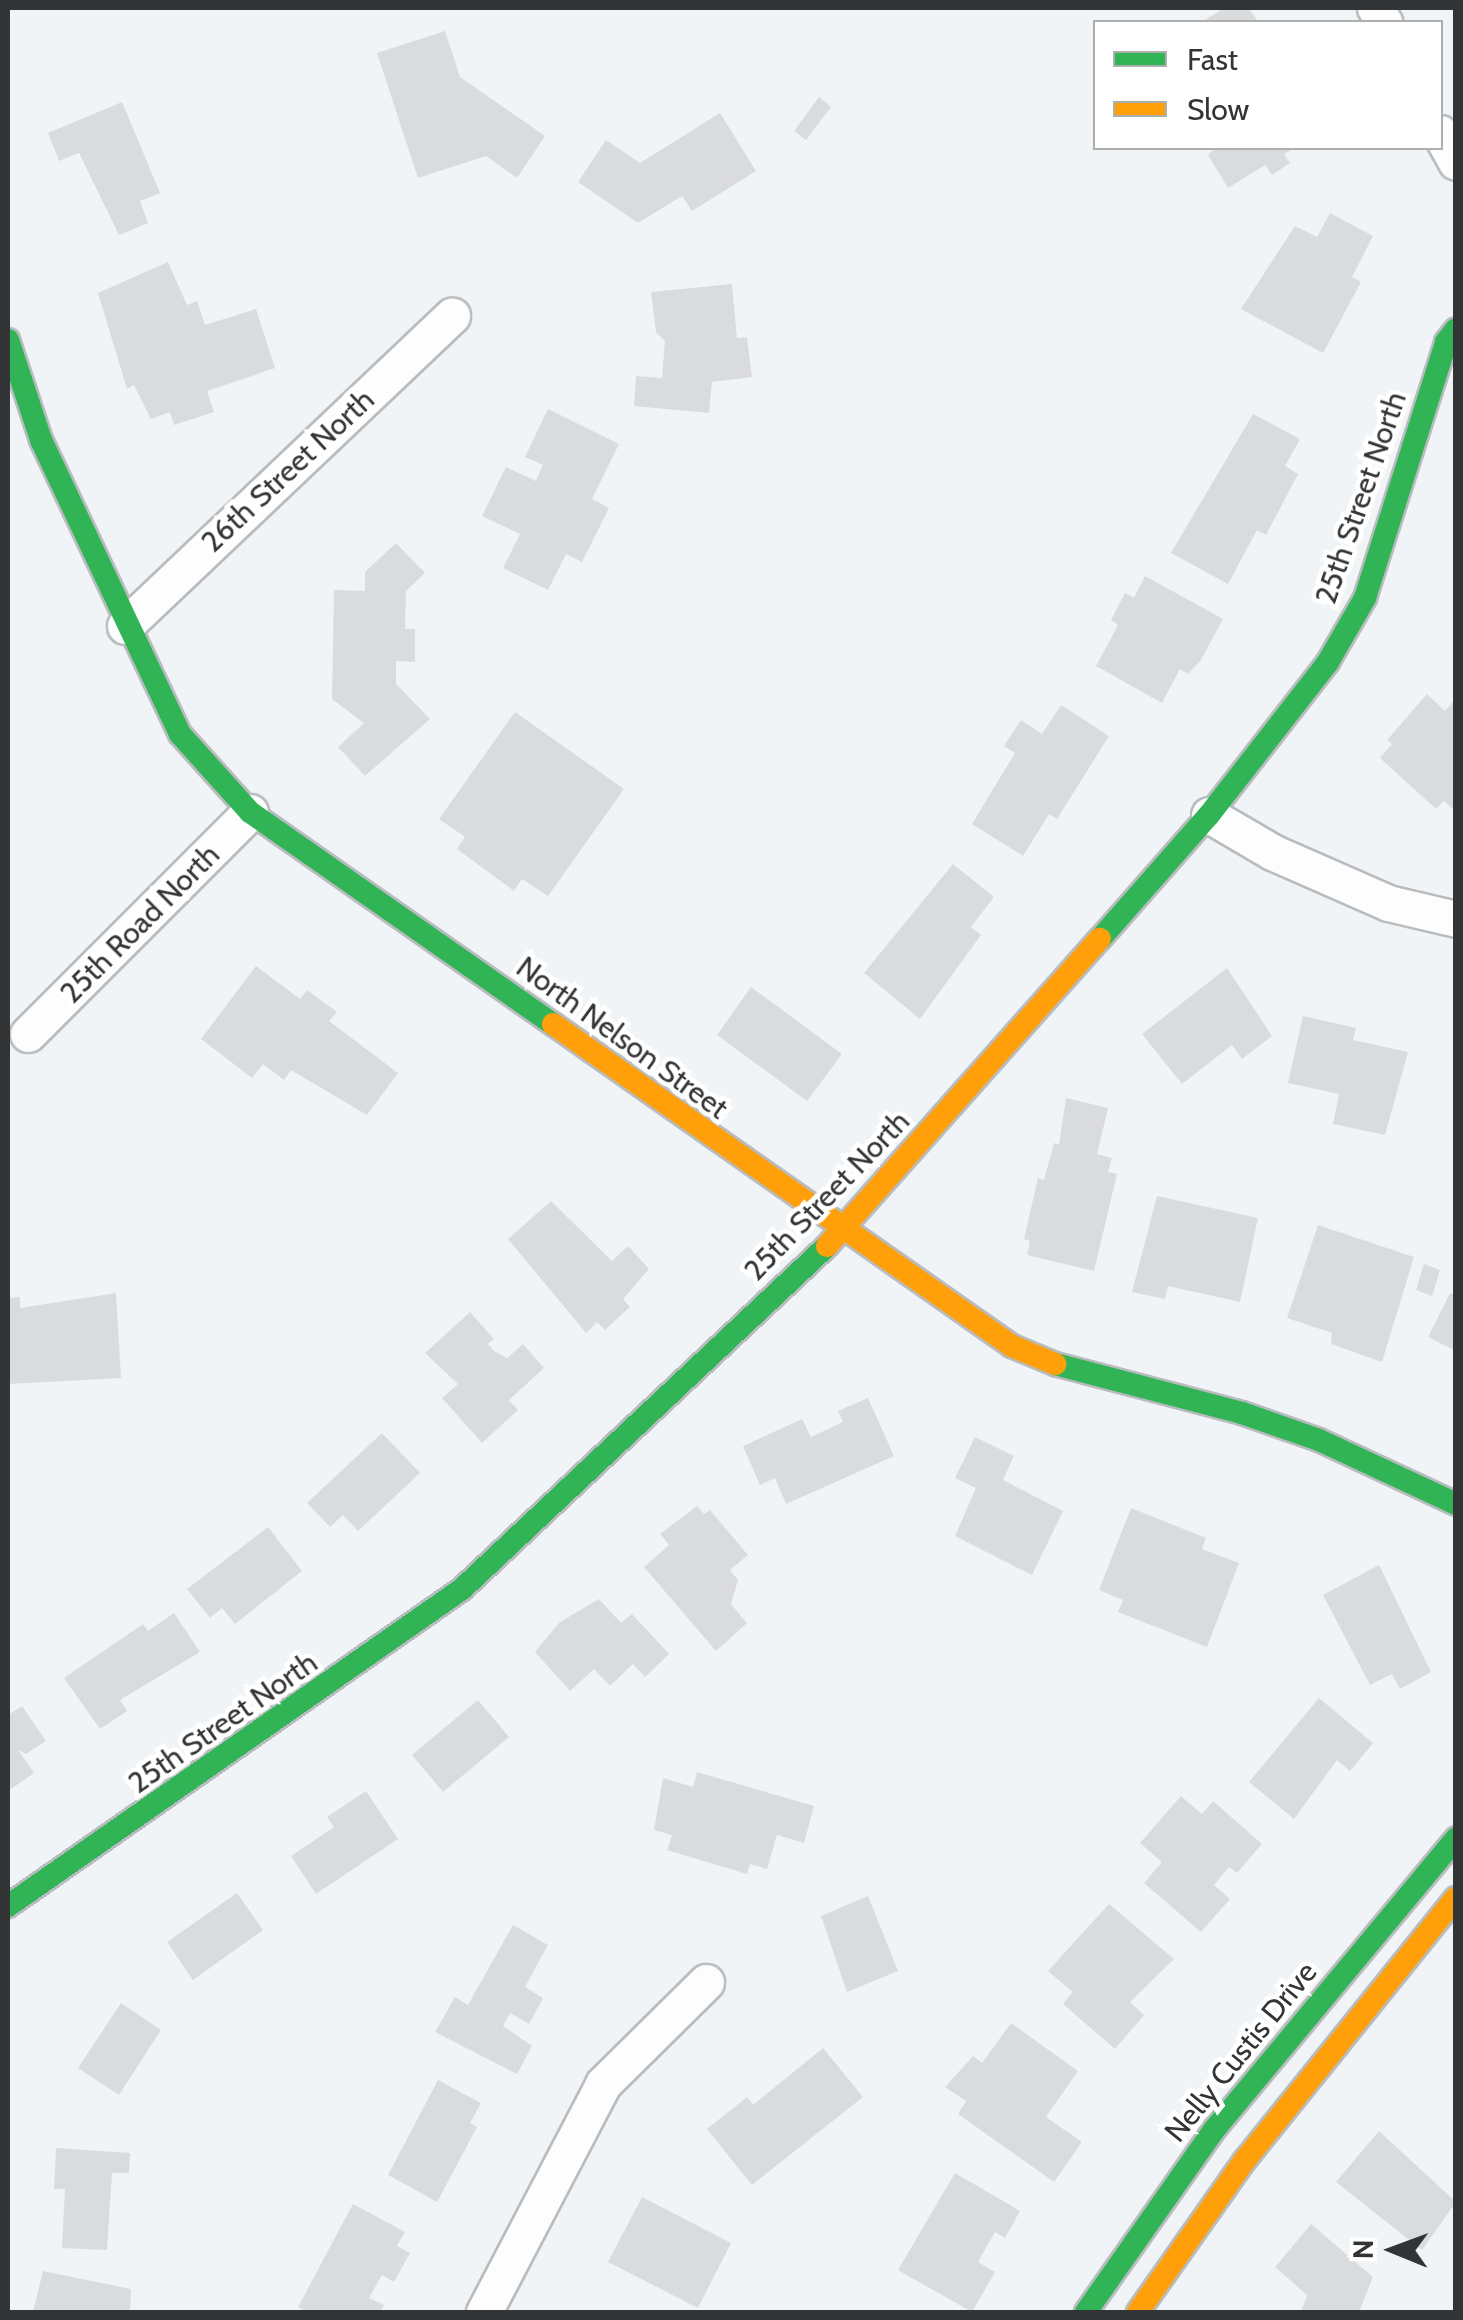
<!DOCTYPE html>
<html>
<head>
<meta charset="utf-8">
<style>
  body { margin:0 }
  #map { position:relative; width:1463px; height:2320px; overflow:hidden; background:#f1f4f7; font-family:Cabin,sans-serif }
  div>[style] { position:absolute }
  .building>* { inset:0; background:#dadbdd }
  .roads { filter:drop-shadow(2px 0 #b9bcbe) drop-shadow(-2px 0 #b9bcbe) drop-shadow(0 2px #b9bcbe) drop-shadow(0 -2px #b9bcbe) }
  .street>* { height:35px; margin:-17.5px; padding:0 17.5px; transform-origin:17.5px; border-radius:17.5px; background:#fdfdfe }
  .fast>* { height:22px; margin:-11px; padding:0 11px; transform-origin:11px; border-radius:11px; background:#30b455 }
  .slow>* { height:22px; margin:-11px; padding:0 11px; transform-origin:11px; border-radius:11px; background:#ff9f0a }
  span { translate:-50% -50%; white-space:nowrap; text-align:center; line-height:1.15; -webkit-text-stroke:9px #fff; paint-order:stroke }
  .street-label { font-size:30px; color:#323435 }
  .frame { position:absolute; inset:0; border:10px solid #323435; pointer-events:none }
  .legend { position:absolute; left:1093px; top:20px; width:350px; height:130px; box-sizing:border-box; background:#fff; border:2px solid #adaeae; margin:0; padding:12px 18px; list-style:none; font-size:30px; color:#323435 }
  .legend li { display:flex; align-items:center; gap:20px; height:50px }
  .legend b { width:50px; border:2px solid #adaeae }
  .north { position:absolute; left:1343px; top:2200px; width:100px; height:100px; -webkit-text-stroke:8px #fff; paint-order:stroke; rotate:271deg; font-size:28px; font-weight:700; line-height:40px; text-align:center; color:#323435 }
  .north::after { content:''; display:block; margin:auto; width:35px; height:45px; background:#323435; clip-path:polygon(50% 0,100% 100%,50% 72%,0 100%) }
</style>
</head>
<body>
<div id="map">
  <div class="building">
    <div style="clip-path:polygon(1225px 8px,1249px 8px,1258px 22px,1201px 22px)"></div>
    <div style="clip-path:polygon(445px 31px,460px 77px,545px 136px,517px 178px,486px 156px,418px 178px,377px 53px)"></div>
    <div style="clip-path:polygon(819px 97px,831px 107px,806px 140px,794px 131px)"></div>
    <div style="clip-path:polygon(122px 102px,160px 193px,140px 201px,148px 223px,119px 235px,79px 153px,59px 161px,48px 133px)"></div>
    <div style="clip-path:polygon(720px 113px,756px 171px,692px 211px,682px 196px,638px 223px,578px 182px,606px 140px,640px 163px)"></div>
    <div style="clip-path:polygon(1215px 148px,1295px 148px,1284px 154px,1290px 163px,1272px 175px,1265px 165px,1228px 188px,1208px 155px)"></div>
    <div style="clip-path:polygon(1330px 213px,1373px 236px,1352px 277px,1361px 282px,1323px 353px,1241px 309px,1295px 226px,1317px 237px)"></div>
    <div style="clip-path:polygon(168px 262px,187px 305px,197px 301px,205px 325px,256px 309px,275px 368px,207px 391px,214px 412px,174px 425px,170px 412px,151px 419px,134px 385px,127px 389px,98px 293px)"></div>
    <div style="clip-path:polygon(732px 284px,737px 338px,747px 337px,752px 377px,712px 382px,709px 413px,634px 406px,636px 376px,662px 378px,665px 341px,656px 332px,651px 292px)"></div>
    <div style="clip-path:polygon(548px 409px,619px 444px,592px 499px,609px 508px,582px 562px,566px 554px,548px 590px,503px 568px,520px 534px,482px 516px,506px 467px,536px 481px,543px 465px,525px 457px)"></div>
    <div style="clip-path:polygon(1253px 414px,1300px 439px,1285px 466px,1298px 474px,1266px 535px,1257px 530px,1228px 584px,1171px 553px)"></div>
    <div style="clip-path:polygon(396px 543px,425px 573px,406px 591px,405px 629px,415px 629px,415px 662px,396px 661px,396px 684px,430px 719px,365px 776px,338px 747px,364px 723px,332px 699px,334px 590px,365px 591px,365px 572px)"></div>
    <div style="clip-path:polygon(1145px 576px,1223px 619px,1201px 660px,1188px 674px,1180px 669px,1162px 703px,1096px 666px,1118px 625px,1111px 620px,1125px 593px,1134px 598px)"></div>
    <div style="clip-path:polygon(1427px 694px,1445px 711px,1456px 698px,1456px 812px,1444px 801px,1436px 809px,1380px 758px,1392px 744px,1387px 740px)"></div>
    <div style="clip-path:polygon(1061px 705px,1109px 736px,1057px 819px,1049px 814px,1023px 856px,972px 824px,1015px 753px,1004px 746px,1021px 720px,1042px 734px)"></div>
    <div style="clip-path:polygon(515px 712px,624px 789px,548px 896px,522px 879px,514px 891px,457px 849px,465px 837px,439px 819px)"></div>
    <div style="clip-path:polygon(953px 864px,994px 897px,971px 927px,981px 935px,920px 1019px,864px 973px)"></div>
    <div style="clip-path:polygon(256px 966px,300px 999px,307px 990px,337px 1012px,329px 1021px,398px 1073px,367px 1115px,291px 1070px,284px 1080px,263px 1064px,252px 1078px,201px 1039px)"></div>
    <div style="clip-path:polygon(1227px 968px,1272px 1036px,1242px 1059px,1232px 1045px,1182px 1084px,1142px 1034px)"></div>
    <div style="clip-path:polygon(751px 987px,842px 1054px,807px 1101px,717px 1035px)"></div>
    <div style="clip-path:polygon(1303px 1016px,1356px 1028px,1353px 1040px,1408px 1052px,1385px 1135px,1333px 1124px,1339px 1094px,1288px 1083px)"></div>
    <div style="clip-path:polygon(1066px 1098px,1108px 1108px,1097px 1154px,1112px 1158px,1108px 1172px,1117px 1174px,1094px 1271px,1027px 1255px,1030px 1241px,1024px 1239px,1038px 1178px,1044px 1180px,1054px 1143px,1059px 1145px)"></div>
    <div style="clip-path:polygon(1157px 1196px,1258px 1218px,1240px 1302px,1168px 1286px,1165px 1299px,1132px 1292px)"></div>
    <div style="clip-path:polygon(551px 1201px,612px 1261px,628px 1246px,649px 1269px,623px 1299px,630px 1307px,605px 1330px,597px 1322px,586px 1333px,508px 1239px)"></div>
    <div style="clip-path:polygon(1318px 1225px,1414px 1257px,1382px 1362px,1331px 1344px,1332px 1333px,1287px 1318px)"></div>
    <div style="clip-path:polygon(1424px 1264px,1440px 1270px,1432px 1296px,1416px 1290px)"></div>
    <div style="clip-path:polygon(116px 1293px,121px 1378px,8px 1384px,8px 1298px,20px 1297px,20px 1308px)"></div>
    <div style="clip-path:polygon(1450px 1293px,1456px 1296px,1456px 1351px,1428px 1337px)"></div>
    <div style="clip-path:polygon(470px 1312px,494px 1339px,488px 1344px,494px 1351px,507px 1358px,523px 1344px,544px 1368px,509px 1400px,518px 1410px,482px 1443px,442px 1398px,458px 1384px,425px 1353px)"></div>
    <div style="clip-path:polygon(868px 1398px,894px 1456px,786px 1504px,775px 1478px,760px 1485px,743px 1446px,802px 1419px,811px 1437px,843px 1422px,838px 1411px)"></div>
    <div style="clip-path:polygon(382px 1433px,420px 1473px,358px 1531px,343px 1515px,330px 1527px,307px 1503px)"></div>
    <div style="clip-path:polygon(975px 1437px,1014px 1456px,1003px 1480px,1063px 1511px,1032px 1575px,955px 1536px,976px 1488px,955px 1478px)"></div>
    <div style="clip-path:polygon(697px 1506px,704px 1514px,710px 1510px,748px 1555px,730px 1570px,738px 1580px,731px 1604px,747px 1623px,716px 1651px,644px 1567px,669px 1545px,660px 1534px)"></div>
    <div style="clip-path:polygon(1131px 1508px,1206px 1538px,1202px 1549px,1239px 1563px,1207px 1647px,1118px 1612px,1123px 1600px,1099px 1590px)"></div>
    <div style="clip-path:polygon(268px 1527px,302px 1571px,235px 1624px,222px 1608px,210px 1618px,187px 1589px)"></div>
    <div style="clip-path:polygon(1379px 1565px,1431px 1672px,1400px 1689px,1392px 1674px,1370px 1685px,1323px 1595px)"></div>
    <div style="clip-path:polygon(599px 1599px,621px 1623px,632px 1614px,669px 1654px,645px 1677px,633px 1664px,610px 1686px,594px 1669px,570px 1691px,535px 1652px,560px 1622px)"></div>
    <div style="clip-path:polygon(174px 1613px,200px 1652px,120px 1700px,127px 1711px,100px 1729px,64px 1678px,143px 1624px,148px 1631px)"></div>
    <div style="clip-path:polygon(1319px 1698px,1373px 1743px,1350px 1771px,1337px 1760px,1294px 1819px,1249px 1782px)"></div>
    <div style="clip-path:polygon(478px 1700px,509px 1737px,443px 1792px,412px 1755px)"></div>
    <div style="clip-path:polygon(22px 1706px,46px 1741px,26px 1754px,18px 1750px,34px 1773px,8px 1791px,8px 1715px)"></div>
    <div style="clip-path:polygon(697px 1772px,814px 1806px,804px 1843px,777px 1835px,767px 1869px,750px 1864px,747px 1874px,667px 1850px,672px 1835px,654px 1830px,663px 1778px,693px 1787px)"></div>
    <div style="clip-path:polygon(366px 1791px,398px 1839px,316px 1894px,291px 1856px,334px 1827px,327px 1817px)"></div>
    <div style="clip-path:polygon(1181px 1796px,1202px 1814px,1213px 1801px,1262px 1844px,1237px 1873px,1229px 1867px,1214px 1885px,1230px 1899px,1201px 1932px,1144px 1883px,1162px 1862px,1140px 1843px)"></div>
    <div style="clip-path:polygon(237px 1893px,263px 1930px,193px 1980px,167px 1942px)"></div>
    <div style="clip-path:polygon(868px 1896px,898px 1971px,847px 1992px,821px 1916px)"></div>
    <div style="clip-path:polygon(1109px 1904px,1174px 1959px,1130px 2002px,1144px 2015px,1115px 2049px,1063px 2004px,1073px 1992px,1048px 1971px)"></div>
    <div style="clip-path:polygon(513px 1925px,548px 1945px,525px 1987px,543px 1998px,529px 2024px,510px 2013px,503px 2026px,532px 2046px,517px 2074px,435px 2032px,455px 1997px,468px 2005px)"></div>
    <div style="clip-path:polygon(121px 2003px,161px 2030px,119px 2095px,78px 2068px)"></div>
    <div style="clip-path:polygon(1011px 2023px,1078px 2071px,1046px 2117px,1082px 2142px,1054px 2182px,958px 2114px,966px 2101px,945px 2087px,973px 2056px,982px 2063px)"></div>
    <div style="clip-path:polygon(823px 2048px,863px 2097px,752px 2185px,707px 2129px,747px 2097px,753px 2105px)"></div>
    <div style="clip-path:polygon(438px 2080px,481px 2103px,470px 2123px,477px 2127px,437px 2202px,388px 2175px)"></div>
    <div style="clip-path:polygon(1379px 2131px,1456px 2202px,1422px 2250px,1336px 2182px)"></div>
    <div style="clip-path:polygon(56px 2148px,130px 2153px,129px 2173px,112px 2173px,107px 2250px,62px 2248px,65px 2189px,54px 2189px)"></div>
    <div style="clip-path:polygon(955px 2173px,1020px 2211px,1005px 2238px,995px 2232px,978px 2262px,995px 2272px,972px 2312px,898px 2270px)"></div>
    <div style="clip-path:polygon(642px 2197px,731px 2243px,698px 2308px,608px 2262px)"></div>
    <div style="clip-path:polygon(353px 2204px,405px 2232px,397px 2246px,410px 2253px,394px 2282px,382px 2275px,369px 2298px,384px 2305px,380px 2312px,308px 2312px,298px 2307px)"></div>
    <div style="clip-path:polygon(1311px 2224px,1373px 2277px,1359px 2312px,1301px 2312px,1307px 2295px,1275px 2267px)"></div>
    <div style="clip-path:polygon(43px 2271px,131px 2289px,130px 2312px,33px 2312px)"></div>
  </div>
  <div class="roads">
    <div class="street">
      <div style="left:1375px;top:8px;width:17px;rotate:57deg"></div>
      <div style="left:1440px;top:133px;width:33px;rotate:61deg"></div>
      <div style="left:125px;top:626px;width:451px;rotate:-43.5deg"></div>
      <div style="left:1209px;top:815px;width:73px;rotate:30.4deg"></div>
      <div style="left:1272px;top:852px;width:127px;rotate:23.7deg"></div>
      <div style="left:1388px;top:903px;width:70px;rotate:13.2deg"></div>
      <div style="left:28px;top:1034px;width:314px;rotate:-45deg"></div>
      <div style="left:484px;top:2312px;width:257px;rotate:-62.4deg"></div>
      <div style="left:603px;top:2084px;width:145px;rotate:-44.7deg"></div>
    </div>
    <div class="fast">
      <div style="left:8px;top:340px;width:105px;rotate:71.7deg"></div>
      <div style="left:41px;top:440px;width:325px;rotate:64.7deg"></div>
      <div style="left:180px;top:734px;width:105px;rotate:48.1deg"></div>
      <div style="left:250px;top:812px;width:370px;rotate:35deg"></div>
      <div style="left:1100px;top:939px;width:165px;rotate:-48.7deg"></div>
      <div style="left:1209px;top:815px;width:194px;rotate:-52.1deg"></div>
      <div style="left:1328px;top:662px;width:74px;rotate:-60deg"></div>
      <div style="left:1365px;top:598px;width:269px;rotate:-72.4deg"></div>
      <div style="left:1446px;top:342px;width:16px;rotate:-52deg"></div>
      <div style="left:1055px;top:1364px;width:193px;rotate:14.7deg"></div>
      <div style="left:1242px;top:1413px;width:82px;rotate:19.3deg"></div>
      <div style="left:1319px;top:1440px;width:151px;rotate:25deg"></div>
      <div style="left:8px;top:1906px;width:554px;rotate:-34.92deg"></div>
      <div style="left:462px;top:1589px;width:501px;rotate:-43.22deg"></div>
      <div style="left:1086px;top:2312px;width:223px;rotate:-54.9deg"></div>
      <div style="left:1214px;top:2130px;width:379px;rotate:-50.3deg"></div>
    </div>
    <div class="slow">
      <div style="left:553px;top:1024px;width:561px;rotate:35.05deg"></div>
      <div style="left:1012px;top:1346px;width:47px;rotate:22.7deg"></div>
      <div style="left:827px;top:1246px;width:411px;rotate:-48.4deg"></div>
      <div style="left:1138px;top:2312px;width:186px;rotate:-54.9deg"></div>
      <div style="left:1245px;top:2160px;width:336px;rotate:-51.2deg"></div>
    </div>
  </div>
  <div class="street-label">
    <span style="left:288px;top:471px;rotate:-43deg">26th Street North</span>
    <span style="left:1361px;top:498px;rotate:-71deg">25th Street North</span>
    <span style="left:140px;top:924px;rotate:-45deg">25th Road North</span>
    <span style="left:622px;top:1038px;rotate:36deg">North Nelson Street</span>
    <span style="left:827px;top:1196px;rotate:-46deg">25th Street North</span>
    <span style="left:223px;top:1723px;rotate:-35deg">25th Street North</span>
    <span style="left:1241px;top:2052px;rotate:-51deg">Nelly Custis Drive</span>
  </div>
  <div class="frame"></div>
  <ul class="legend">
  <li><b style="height:12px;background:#30b455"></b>Fast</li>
  <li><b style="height:12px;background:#ff9f0a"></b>Slow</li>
  </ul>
  <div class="north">N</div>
</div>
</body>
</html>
